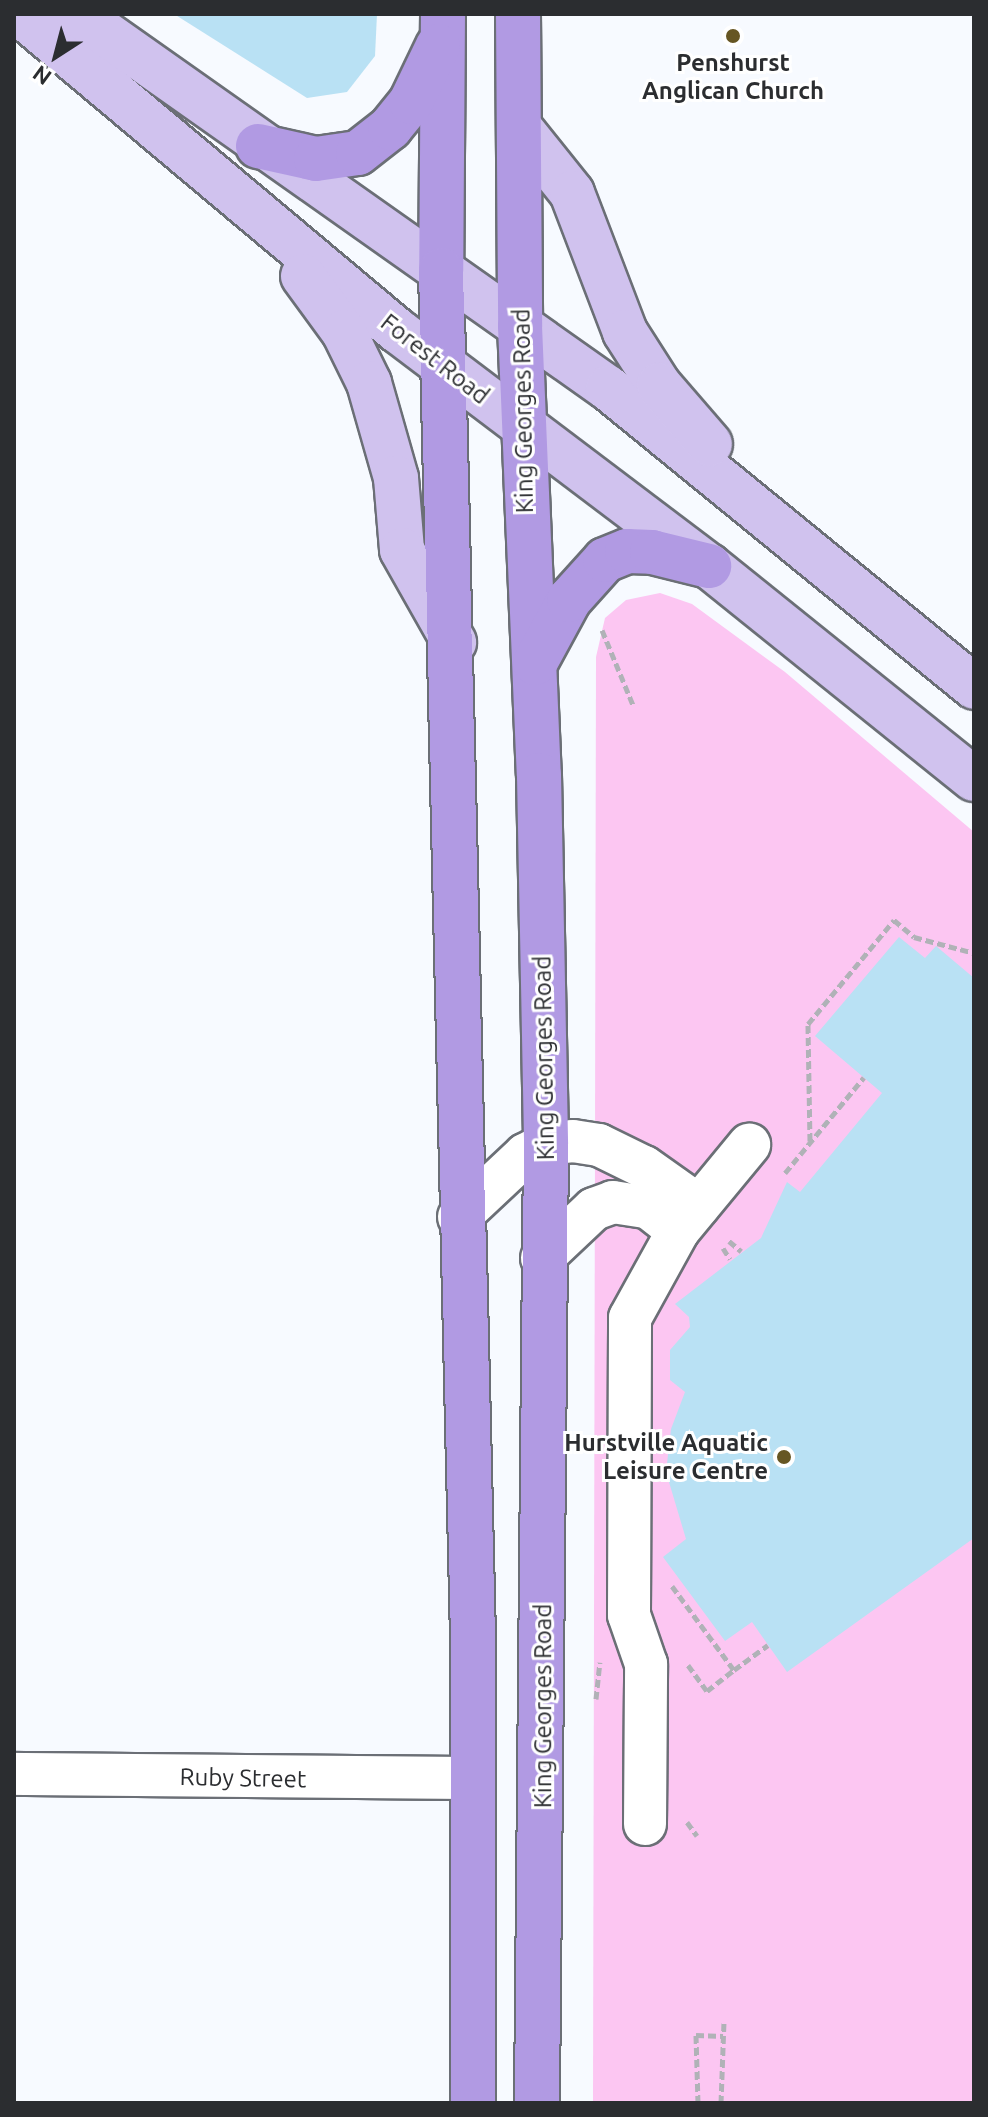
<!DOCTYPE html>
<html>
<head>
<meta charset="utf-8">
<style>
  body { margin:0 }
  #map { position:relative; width:988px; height:2117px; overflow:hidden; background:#f7faff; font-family:Ubuntu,sans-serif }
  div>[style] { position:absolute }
  .green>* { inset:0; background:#fcc6f2 }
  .building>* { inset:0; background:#b9e1f4 }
  .path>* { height:5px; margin-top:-2.5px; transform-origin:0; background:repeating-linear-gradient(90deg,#b0b2b7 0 8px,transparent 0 12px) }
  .roads { filter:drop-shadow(2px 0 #6b6f76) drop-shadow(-2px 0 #6b6f76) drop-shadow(0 2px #6b6f76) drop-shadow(0 -2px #6b6f76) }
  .minor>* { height:42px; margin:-21px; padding:0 21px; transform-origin:21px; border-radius:21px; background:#fff }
  .major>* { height:44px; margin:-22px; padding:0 22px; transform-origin:22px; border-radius:22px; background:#d0c2ee }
  .highway>* { height:44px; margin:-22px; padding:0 22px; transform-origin:22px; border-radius:22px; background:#b19ae3 }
  .dots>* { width:22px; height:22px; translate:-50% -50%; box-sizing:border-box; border:4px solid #fff; border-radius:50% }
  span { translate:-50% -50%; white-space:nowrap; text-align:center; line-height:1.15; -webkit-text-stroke:6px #fff; paint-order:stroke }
  .poi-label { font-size:24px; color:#2b2d30; font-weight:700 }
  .right { translate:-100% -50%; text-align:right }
  .street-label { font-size:24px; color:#2b2d30 }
  .frame { position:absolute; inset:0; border:16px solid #2b2d30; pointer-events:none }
  .north { position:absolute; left:16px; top:16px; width:80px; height:80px; -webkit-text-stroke:6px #fff; paint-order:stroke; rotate:216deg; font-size:22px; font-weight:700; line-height:32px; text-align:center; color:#2b2d30 }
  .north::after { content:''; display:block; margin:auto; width:28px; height:36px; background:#2b2d30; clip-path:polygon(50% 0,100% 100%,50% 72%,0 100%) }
</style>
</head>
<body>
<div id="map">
  <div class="green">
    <div style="clip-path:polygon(660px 593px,692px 604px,785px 672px,974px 832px,974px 2103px,593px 2103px,596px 657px,605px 618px,626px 600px)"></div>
  </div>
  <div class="building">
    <div style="clip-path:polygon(174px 14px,377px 14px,375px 56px,347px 92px,307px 98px)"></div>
    <div style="clip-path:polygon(899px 937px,925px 958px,936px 946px,974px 978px,974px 1538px,787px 1672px,752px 1622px,725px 1641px,663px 1557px,686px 1539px,666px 1472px,671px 1429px,685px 1392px,670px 1380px,670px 1350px,690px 1327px,689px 1317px,675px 1304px,761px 1238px,787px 1182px,800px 1192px,882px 1093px,815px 1036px)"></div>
  </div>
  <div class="path">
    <div style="left:602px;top:630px;width:81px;rotate:67.5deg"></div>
    <div style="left:810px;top:1141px;width:117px;rotate:-91deg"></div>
    <div style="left:808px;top:1024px;width:135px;rotate:-50.4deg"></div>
    <div style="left:894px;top:920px;width:26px;rotate:40deg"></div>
    <div style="left:914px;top:937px;width:62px;rotate:14.9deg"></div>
    <div style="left:785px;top:1173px;width:124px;rotate:-50.5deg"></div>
    <div style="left:729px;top:1241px;width:16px;rotate:40deg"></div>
    <div style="left:723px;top:1248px;width:13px;rotate:58deg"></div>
    <div style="left:672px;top:1586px;width:104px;rotate:53.6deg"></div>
    <div style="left:734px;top:1670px;width:42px;rotate:-36.3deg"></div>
    <div style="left:688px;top:1665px;width:32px;rotate:54deg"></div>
    <div style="left:707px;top:1691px;width:34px;rotate:-38deg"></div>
    <div style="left:596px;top:1699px;width:37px;rotate:-84deg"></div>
    <div style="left:687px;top:1822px;width:17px;rotate:54deg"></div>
    <div style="left:698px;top:2103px;width:68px;rotate:-91.7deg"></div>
    <div style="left:696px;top:2035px;width:27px;rotate:2deg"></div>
    <div style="left:721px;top:2103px;width:80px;rotate:-87.9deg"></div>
  </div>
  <div class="roads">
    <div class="minor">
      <div style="left:459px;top:1217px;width:91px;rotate:-43.2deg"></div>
      <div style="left:525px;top:1155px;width:24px;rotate:-28deg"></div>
      <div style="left:546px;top:1144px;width:27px;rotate:-6deg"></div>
      <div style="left:573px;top:1141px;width:26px;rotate:9deg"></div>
      <div style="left:599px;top:1145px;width:50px;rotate:26.1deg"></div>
      <div style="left:644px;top:1167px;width:67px;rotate:35.3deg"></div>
      <div style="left:542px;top:1258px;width:71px;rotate:-43.3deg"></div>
      <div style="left:594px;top:1209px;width:20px;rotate:-20deg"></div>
      <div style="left:613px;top:1202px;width:36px;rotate:9deg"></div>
      <div style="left:649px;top:1208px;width:37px;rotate:38deg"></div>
      <div style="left:14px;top:1774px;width:459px;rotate:0.5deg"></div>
      <div style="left:645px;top:1824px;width:160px;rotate:-89.6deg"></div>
      <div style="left:646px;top:1664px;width:52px;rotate:-109.1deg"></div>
      <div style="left:629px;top:1615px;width:297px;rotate:-89.8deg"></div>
      <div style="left:630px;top:1318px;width:99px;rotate:-61.1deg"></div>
      <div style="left:678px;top:1231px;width:112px;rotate:-50.5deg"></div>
    </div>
    <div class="major">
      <div style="left:20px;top:14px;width:493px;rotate:40deg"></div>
      <div style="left:398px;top:331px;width:390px;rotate:37.1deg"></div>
      <div style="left:709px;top:566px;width:340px;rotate:38.8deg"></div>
      <div style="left:78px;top:14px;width:649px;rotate:35.21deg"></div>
      <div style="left:608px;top:388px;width:473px;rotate:39.2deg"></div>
      <div style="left:520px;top:128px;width:83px;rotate:51.3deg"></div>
      <div style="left:572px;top:193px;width:149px;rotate:69.1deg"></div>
      <div style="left:625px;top:332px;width:63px;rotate:57.3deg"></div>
      <div style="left:659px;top:385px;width:78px;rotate:49.2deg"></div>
      <div style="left:303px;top:276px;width:69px;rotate:53.8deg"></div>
      <div style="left:344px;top:332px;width:57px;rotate:63.9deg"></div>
      <div style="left:369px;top:383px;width:99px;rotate:74.1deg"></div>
      <div style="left:396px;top:478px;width:72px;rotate:85.2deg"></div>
      <div style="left:402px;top:550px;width:106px;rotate:60.5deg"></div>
    </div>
    <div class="highway">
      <div style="left:443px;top:14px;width:256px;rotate:90.4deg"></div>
      <div style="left:441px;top:270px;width:1365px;rotate:88.66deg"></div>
      <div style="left:473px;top:1635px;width:468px;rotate:90deg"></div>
      <div style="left:518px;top:14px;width:312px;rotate:89.6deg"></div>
      <div style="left:520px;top:326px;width:449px;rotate:87.6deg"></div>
      <div style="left:539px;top:775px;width:369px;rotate:88.9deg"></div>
      <div style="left:546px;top:1144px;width:959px;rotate:90.54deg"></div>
      <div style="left:258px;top:146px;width:59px;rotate:12.6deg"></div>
      <div style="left:316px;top:159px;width:42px;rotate:-8.1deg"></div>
      <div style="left:358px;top:153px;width:41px;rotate:-38deg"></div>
      <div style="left:390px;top:128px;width:33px;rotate:-51deg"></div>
      <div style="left:411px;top:102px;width:62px;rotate:-64.3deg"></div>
      <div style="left:535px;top:663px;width:72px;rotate:-61.6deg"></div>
      <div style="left:569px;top:600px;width:54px;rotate:-48deg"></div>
      <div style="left:605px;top:560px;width:24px;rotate:-22deg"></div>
      <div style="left:627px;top:551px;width:25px;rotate:2deg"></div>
      <div style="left:652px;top:552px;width:59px;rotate:13.8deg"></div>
    </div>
  </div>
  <div class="dots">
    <div style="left:733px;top:36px;background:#665623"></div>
    <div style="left:784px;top:1457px;background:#665623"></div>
  </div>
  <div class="poi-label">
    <span style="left:733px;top:77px">Penshurst<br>Anglican Church</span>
    <span class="right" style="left:768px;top:1457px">Hurstville Aquatic<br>Leisure Centre</span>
  </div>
  <div class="street-label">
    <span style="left:435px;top:359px;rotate:38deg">Forest Road</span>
    <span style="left:523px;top:411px;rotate:-91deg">King Georges Road</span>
    <span style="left:544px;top:1058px;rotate:-91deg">King Georges Road</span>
    <span style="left:543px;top:1706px;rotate:-90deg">King Georges Road</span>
    <span style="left:243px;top:1778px;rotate:1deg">Ruby Street</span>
  </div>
  <div class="frame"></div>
  <div class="north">N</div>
</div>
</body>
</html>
